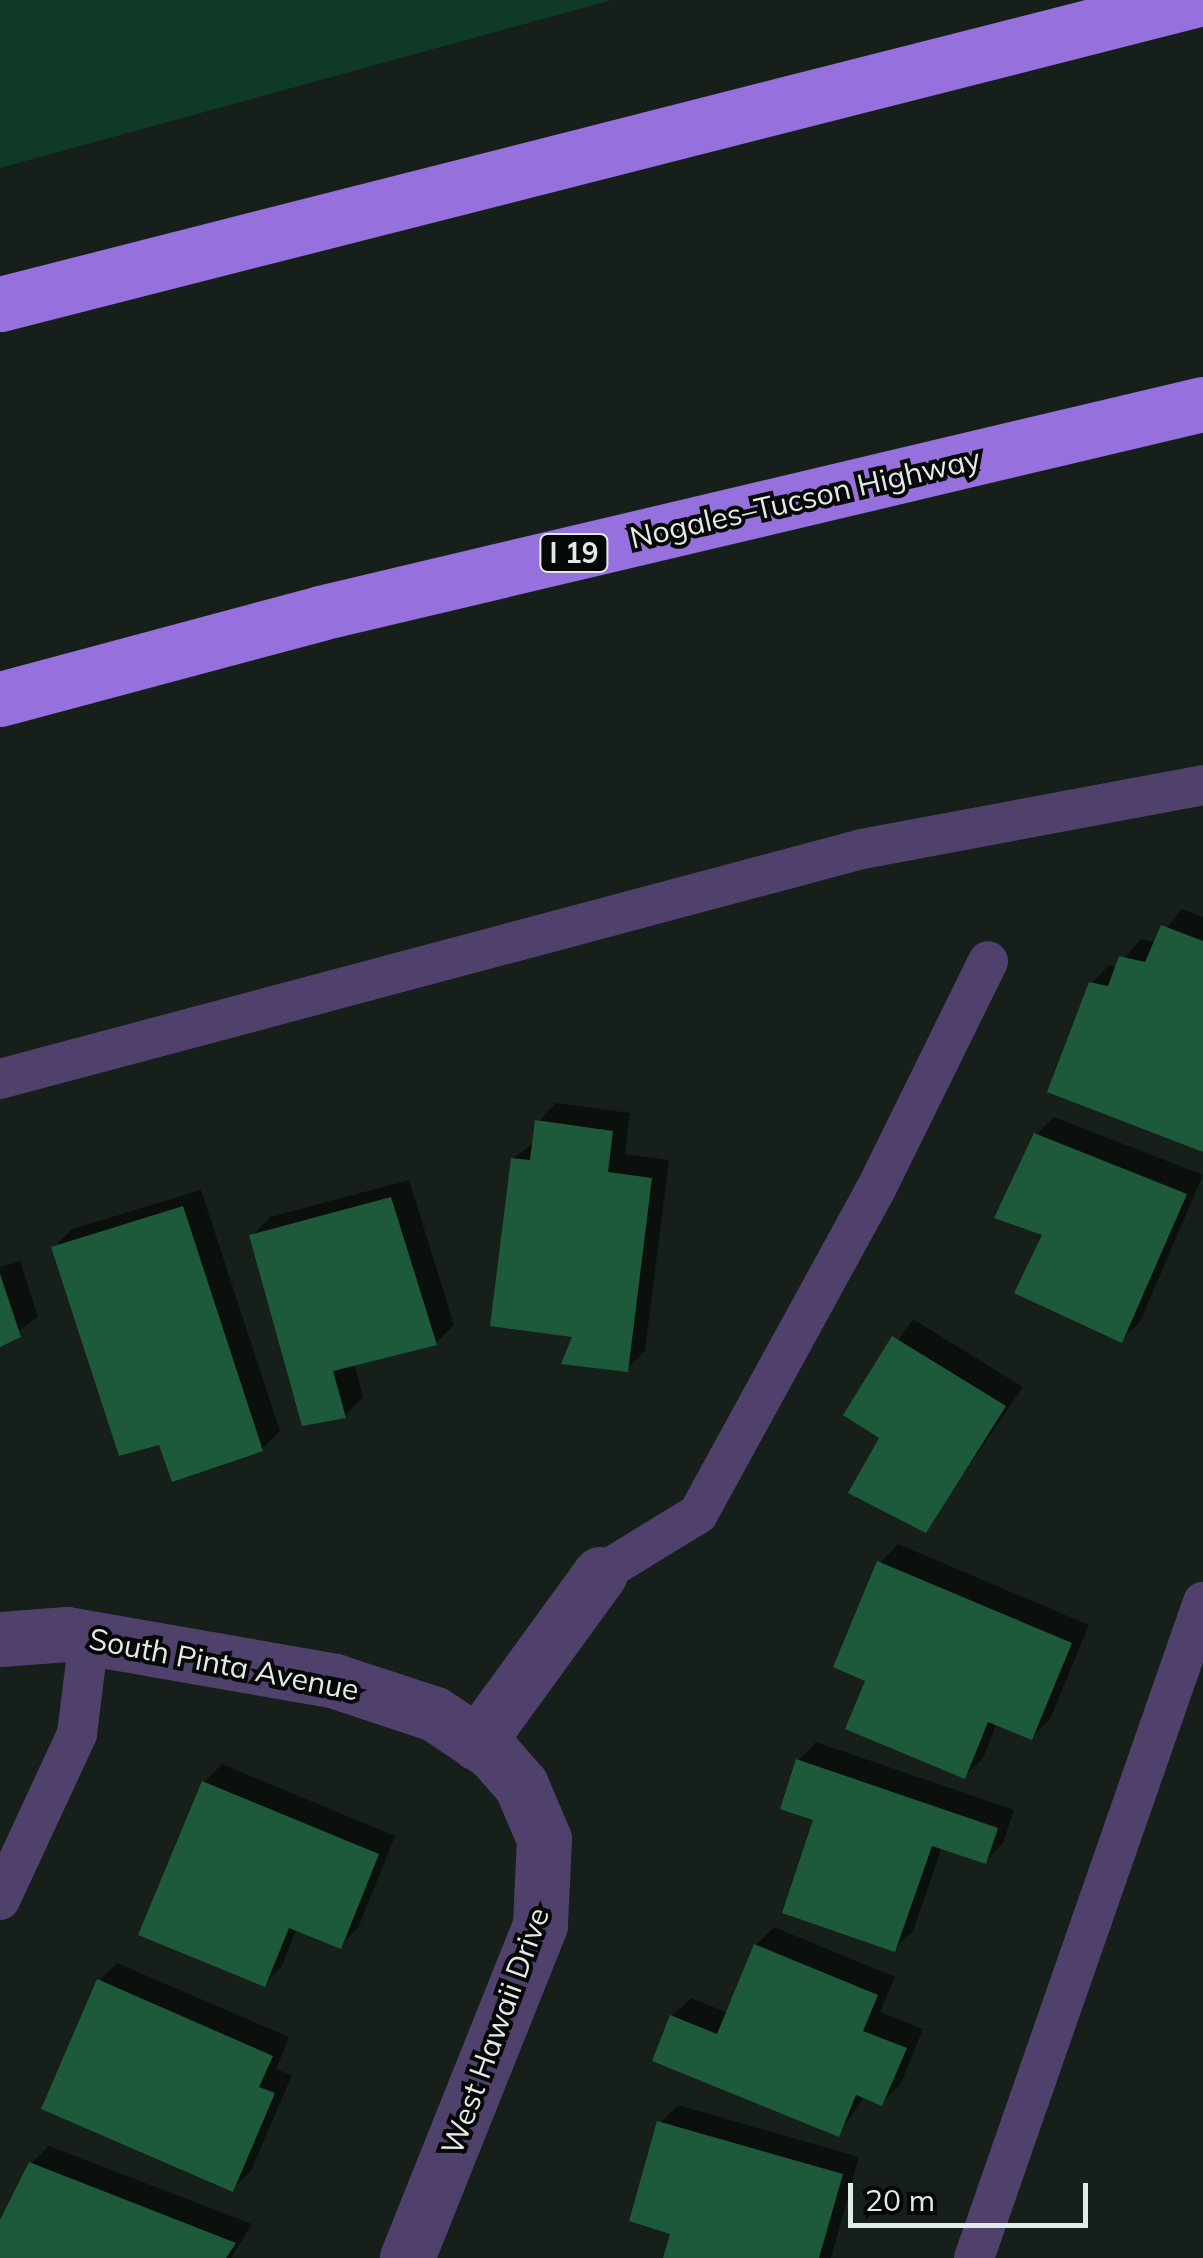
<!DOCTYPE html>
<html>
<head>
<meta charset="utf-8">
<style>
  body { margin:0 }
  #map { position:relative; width:1203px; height:2258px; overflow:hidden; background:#161f1a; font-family:Mulish,sans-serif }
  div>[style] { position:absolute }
  .green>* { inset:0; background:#0f3b26 }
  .shadow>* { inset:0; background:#0007 }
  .building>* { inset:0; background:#1d5a3c }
  .service>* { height:40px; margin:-20px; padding:0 20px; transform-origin:20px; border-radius:20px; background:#4f416c }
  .minor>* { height:55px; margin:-27.5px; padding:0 27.5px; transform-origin:27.5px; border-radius:27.5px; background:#4f416c }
  .motorway>* { height:55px; margin:-27.5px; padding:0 27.5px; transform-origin:27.5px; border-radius:27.5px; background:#9670dd }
  span { translate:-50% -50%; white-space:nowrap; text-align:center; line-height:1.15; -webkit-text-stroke:8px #050806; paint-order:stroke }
  .shield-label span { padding:2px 8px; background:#050806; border:2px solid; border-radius:8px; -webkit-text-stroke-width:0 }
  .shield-label { font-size:28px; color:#e4eae7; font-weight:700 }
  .street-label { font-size:30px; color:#e4eae7 }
  .scale { position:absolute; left:848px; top:2183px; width:240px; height:45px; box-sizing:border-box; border:5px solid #e4eae7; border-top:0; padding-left:12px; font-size:30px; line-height:35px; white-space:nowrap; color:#e4eae7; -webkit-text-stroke:8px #050806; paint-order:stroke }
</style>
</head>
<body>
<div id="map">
  <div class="green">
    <div style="clip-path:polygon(0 0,612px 0,0 168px)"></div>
  </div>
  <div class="shadow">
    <div style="clip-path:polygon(1182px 909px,1203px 917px,1203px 1150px,1091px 984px,1109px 965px,1118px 967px,1140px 939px,1156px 942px)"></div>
    <div style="clip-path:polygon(556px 1103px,630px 1113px,625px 1154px,669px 1160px,645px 1351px,627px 1369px,576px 1335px,513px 1159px,535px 1141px,538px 1122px)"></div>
    <div style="clip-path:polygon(1054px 1117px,1203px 1175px,1140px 1322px,1121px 1340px,1045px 1233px,1036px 1135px)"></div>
    <div style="clip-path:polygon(409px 1180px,454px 1325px,436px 1343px,354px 1363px,363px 1397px,345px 1416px,252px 1236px,270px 1217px)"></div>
    <div style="clip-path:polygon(201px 1190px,280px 1431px,262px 1449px,160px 1442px,54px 1247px,72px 1229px)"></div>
    <div style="clip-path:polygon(20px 1261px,38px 1317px,0 1344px,0 1267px)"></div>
    <div style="clip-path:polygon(913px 1319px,1023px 1387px,925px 1530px,883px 1437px,846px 1414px)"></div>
    <div style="clip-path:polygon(898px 1544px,1089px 1625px,1050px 1719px,1032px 1737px,997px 1723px,983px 1758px,965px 1776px,868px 1680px,880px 1563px)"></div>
    <div style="clip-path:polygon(816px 1742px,1014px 1810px,1003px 1843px,985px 1862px,942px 1847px,913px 1931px,895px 1949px,816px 1819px,798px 1761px)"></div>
    <div style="clip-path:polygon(222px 1764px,395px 1836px,358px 1928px,340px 1946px,297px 1928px,282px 1966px,264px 1984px,204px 1782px)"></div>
    <div style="clip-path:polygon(774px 1927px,895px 1977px,880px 2012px,923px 2029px,900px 2085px,881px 2103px,865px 2096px,838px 2135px,672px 2016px,691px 1998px,728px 2013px,756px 1945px)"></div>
    <div style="clip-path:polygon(117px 1963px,289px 2037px,276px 2069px,292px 2075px,251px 2171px,233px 2189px,99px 1981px)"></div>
    <div style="clip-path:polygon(678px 2105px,859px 2157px,831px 2258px,666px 2258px,673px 2232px,660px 2123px)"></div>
    <div style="clip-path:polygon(49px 2146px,252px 2224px,231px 2258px,0 2258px,0 2226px,31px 2164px)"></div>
  </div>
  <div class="building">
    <div style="clip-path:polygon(1161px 925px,1203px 941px,1203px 1152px,1047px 1092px,1089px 982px,1108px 986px,1119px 956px,1145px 962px)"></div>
    <div style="clip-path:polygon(535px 1120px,613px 1131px,608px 1172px,652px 1178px,628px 1372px,561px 1364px,572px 1337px,490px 1326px,511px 1158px,530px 1160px)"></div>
    <div style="clip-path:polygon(1034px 1133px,1187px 1194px,1122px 1343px,1014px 1293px,1042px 1235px,994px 1218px)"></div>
    <div style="clip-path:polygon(391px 1197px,437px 1345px,333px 1371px,346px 1418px,302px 1426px,249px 1235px)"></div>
    <div style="clip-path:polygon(183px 1206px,263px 1451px,172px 1482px,159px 1445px,119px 1456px,51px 1247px)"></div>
    <div style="clip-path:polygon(0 1274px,21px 1337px,0 1347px)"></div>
    <div style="clip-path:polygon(892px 1336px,1006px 1406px,926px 1533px,848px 1493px,879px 1438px,843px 1415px)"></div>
    <div style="clip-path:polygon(877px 1561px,1072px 1643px,1032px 1740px,988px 1722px,965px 1779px,845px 1729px,865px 1681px,833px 1667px)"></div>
    <div style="clip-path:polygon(796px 1759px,998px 1828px,986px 1864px,932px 1846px,895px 1952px,782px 1913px,813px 1820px,780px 1809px)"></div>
    <div style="clip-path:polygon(202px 1781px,379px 1854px,341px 1949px,289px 1928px,265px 1987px,138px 1935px)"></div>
    <div style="clip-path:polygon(754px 1944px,878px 1995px,863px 2031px,907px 2048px,882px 2106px,856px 2095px,839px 2137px,652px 2061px,670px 2015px,717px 2034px)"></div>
    <div style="clip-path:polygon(97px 1979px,273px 2056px,259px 2087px,275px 2093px,233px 2192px,41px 2109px)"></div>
    <div style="clip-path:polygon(657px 2121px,843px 2174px,819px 2258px,663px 2258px,670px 2234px,629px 2221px)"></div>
    <div style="clip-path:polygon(29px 2162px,236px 2243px,226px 2258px,0 2258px,0 2220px)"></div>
  </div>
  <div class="service">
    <div style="left:0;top:1079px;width:892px;rotate:-14.94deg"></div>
    <div style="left:862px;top:849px;width:347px;rotate:-10.6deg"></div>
    <div style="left:600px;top:1574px;width:115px;rotate:-31.5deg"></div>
    <div style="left:698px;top:1514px;width:368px;rotate:-61.3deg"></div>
    <div style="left:875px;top:1191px;width:256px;rotate:-63.8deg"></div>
    <div style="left:0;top:1900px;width:183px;rotate:-65.1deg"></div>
    <div style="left:77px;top:1734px;width:98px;rotate:-82.9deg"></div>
    <div style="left:974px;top:2258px;width:695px;rotate:-70.76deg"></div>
  </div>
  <div class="minor">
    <div style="left:0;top:1639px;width:67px;rotate:-4.3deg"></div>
    <div style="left:67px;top:1634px;width:272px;rotate:9.9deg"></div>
    <div style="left:335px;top:1681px;width:105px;rotate:18.3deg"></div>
    <div style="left:435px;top:1714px;width:70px;rotate:33.9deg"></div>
    <div style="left:493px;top:1753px;width:43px;rotate:48.8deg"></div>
    <div style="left:521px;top:1785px;width:59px;rotate:66.9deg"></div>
    <div style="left:544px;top:1839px;width:86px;rotate:92.7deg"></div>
    <div style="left:540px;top:1925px;width:359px;rotate:111.8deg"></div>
    <div style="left:477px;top:1743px;width:209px;rotate:-54deg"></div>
  </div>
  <div class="motorway">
    <div style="left:0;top:304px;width:1232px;rotate:-14.28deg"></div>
    <div style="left:0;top:699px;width:331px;rotate:-15deg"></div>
    <div style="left:320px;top:613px;width:907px;rotate:-13.32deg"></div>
  </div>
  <div class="shield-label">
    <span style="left:574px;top:553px">I 19</span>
  </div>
  <div class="street-label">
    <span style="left:805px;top:498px;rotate:-13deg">Nogales–Tucson Highway</span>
    <span style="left:224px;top:1664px;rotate:11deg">South Pinta Avenue</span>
    <span style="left:495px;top:2031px;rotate:-70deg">West Hawaii Drive</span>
  </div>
  <div class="scale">20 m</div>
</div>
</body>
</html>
